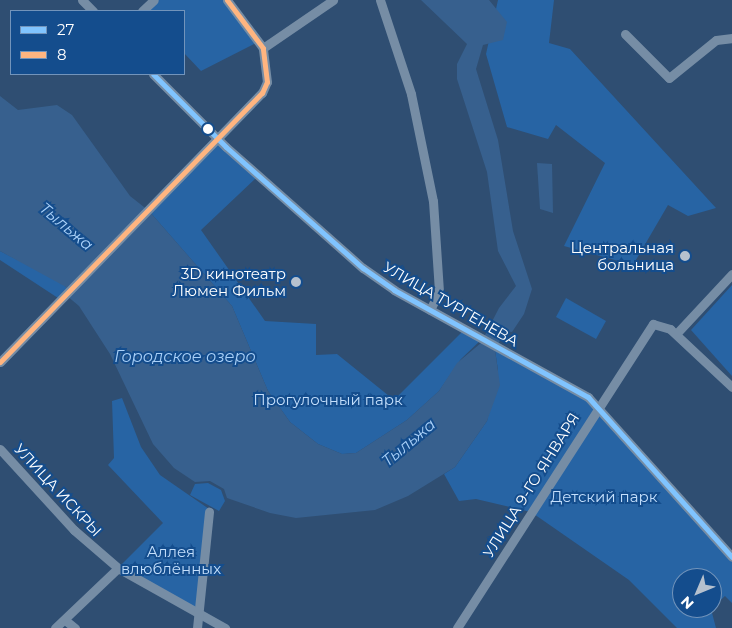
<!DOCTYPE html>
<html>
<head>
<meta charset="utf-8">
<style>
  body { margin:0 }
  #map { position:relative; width:732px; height:628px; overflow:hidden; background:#2f4e72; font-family:Montserrat,sans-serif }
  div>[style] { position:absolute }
  .green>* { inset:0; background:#2764a4 }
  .water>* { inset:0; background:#37608e }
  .minor>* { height:9px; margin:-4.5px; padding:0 4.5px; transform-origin:4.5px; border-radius:4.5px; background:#768da5 }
  .bus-1>* { height:5px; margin:-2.5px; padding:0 2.5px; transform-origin:2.5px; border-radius:2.5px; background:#80c4ff }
  .bus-2>* { height:5px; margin:-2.5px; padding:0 2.5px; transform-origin:2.5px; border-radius:2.5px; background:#ffb580 }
  .dots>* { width:14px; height:14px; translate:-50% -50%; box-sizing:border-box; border:2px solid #144d8d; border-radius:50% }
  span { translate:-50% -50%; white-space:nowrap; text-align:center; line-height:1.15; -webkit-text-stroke:4px #144d8d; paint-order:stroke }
  .poi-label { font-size:15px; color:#fff }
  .right { translate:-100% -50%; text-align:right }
  .street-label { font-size:15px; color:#fff }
  .park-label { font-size:15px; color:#c4dffc }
  .water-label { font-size:16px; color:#a9d0f8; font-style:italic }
  .legend { position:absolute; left:10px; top:10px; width:175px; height:65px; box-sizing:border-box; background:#144d8d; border:1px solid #7294bb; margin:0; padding:6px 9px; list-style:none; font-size:15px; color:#fff }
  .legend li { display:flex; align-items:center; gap:10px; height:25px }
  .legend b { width:25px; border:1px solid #7294bb }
  .north { position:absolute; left:672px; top:568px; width:50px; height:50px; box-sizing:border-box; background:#144d8d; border:1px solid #7294bb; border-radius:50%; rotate:225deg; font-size:14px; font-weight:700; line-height:20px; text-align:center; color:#fff }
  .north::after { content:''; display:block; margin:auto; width:18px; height:22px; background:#b6c1ce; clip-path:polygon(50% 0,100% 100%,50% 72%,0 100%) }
</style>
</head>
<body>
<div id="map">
  <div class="green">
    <div style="clip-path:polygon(154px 0,227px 0,258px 42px,201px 71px,184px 53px,184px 11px,143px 11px)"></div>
    <div style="clip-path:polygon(498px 0,554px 0,549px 43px,570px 49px,716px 208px,688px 216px,668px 205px,633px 265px,564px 246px,605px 163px,556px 125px,548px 139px,507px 127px,486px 54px)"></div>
    <div style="clip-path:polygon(218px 139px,258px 176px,201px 230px,265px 321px,316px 324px,316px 355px,337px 354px,394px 400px,465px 329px,483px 338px,461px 359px,439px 391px,407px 420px,356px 453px,342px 454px,318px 444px,290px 422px,268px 391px,232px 306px,149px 211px)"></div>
    <div style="clip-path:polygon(0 251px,61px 282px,66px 287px,66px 295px,58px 298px,0 260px)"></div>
    <div style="clip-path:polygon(732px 285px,732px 376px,691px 330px)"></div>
    <div style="clip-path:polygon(566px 298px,606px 321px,596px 339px,556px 317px)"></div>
    <div style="clip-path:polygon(evenodd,495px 350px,588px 397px,732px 557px,732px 603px,725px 596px,711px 609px,716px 628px,677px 628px,629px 580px,531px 512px,476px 499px,459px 501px,444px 474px,455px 467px,487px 421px,498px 370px,495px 350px,682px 578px,712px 578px,712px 608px,682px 608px,682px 578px)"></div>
    <div style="clip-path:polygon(122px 398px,141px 447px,160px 475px,209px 509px,201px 615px,118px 568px,163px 523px,108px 465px,114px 458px,112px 401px)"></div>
    <div style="clip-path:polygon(208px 483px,221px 490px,225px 501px,219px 511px,190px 495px,195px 484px)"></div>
  </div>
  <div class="water">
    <div style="clip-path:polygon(421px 0,489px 0,507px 22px,503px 40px,483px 45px,476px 69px,498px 140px,513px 231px,532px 289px,524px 314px,512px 332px,505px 331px,495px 350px,500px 385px,487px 421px,455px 467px,408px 496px,375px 510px,296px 518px,270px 513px,227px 498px,224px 489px,210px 481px,195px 482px,174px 468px,153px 444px,110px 354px,79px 306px,66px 295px,66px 287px,0 251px,0 96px,18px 110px,57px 105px,72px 115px,130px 196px,149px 211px,232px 306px,268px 391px,290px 422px,318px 444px,342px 454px,356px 453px,407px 420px,439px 391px,457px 363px,481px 343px,499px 308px,516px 286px,498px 251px,487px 172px,457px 79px,457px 64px,467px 44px)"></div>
    <div style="clip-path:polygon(537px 163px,552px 164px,553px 213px,540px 209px)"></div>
  </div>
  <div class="minor">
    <div style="left:82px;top:0;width:16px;rotate:45deg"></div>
    <div style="left:380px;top:0;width:99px;rotate:71.7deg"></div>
    <div style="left:411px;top:94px;width:109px;rotate:78.4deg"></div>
    <div style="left:433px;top:201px;width:91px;rotate:86.2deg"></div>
    <div style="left:439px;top:292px;width:20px;rotate:117deg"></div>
    <div style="left:142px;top:11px;width:16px;rotate:-43deg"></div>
    <div style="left:625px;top:34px;width:62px;rotate:45deg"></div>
    <div style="left:669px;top:78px;width:60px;rotate:-39deg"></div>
    <div style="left:716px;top:40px;width:16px;rotate:-7deg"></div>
    <div style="left:263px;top:48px;width:85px;rotate:-34.4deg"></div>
    <div style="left:153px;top:74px;width:103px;rotate:45deg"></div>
    <div style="left:226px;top:147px;width:183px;rotate:41.5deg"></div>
    <div style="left:363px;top:268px;width:38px;rotate:35deg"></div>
    <div style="left:394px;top:290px;width:222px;rotate:28.9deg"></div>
    <div style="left:588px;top:397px;width:215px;rotate:48deg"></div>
    <div style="left:676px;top:334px;width:82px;rotate:-47deg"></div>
    <div style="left:0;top:362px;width:376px;rotate:-45.8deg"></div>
    <div style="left:262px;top:93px;width:12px;rotate:-66deg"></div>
    <div style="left:267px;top:82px;width:34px;rotate:-97deg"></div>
    <div style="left:263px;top:48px;width:60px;rotate:-126.9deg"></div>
    <div style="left:0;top:449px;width:110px;rotate:47.6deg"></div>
    <div style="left:74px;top:530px;width:58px;rotate:40.8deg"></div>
    <div style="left:118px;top:568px;width:123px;rotate:29.3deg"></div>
    <div style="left:65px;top:620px;width:13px;rotate:39deg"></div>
    <div style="left:55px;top:628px;width:87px;rotate:-43.6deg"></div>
    <div style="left:197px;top:628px;width:117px;rotate:-84.1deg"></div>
    <div style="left:457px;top:628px;width:362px;rotate:-57.2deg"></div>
    <div style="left:653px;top:324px;width:18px;rotate:16deg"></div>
    <div style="left:670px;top:329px;width:85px;rotate:43.1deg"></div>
  </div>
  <div class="bus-1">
    <div style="left:153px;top:74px;width:103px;rotate:45deg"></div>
    <div style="left:226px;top:147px;width:183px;rotate:41.5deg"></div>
    <div style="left:363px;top:268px;width:38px;rotate:35deg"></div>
    <div style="left:394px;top:290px;width:222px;rotate:28.9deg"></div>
    <div style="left:588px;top:397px;width:215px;rotate:48deg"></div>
  </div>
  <div class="bus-2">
    <div style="left:0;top:362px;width:376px;rotate:-45.8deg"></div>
    <div style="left:262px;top:93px;width:12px;rotate:-66deg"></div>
    <div style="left:267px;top:82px;width:34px;rotate:-97deg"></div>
    <div style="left:263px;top:48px;width:60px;rotate:-126.9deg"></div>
  </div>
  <div class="dots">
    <div style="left:208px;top:129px;background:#fff"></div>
    <div style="left:685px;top:256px;background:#b6c1ce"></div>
    <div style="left:296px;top:282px;background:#b6c1ce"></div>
  </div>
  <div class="poi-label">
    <span class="right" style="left:674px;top:256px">Центральная<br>больница</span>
    <span class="right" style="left:286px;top:282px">3D кинотеатр<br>Люмен Фильм</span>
  </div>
  <div class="street-label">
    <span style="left:451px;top:304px;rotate:30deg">УЛИЦА ТУРГЕНЕВА</span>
    <span style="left:531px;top:485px;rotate:-58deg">УЛИЦА 9-ГО ЯНВАРЯ</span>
    <span style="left:58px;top:490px;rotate:47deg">УЛИЦА ИСКРЫ</span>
  </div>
  <div class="park-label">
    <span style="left:328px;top:400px">Прогулочный парк</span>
    <span style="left:604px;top:497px">Детский парк</span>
    <span style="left:171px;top:560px">Аллея<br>влюблённых</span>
  </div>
  <div class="water-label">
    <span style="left:66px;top:227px;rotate:40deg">Тыльжа</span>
    <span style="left:185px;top:357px">Городское озеро</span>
    <span style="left:409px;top:443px;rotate:-40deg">Тыльжа</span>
  </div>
  <ul class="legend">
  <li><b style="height:6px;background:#80c4ff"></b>27</li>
  <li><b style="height:6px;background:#ffb580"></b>8</li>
  </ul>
  <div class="north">N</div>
</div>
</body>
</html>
